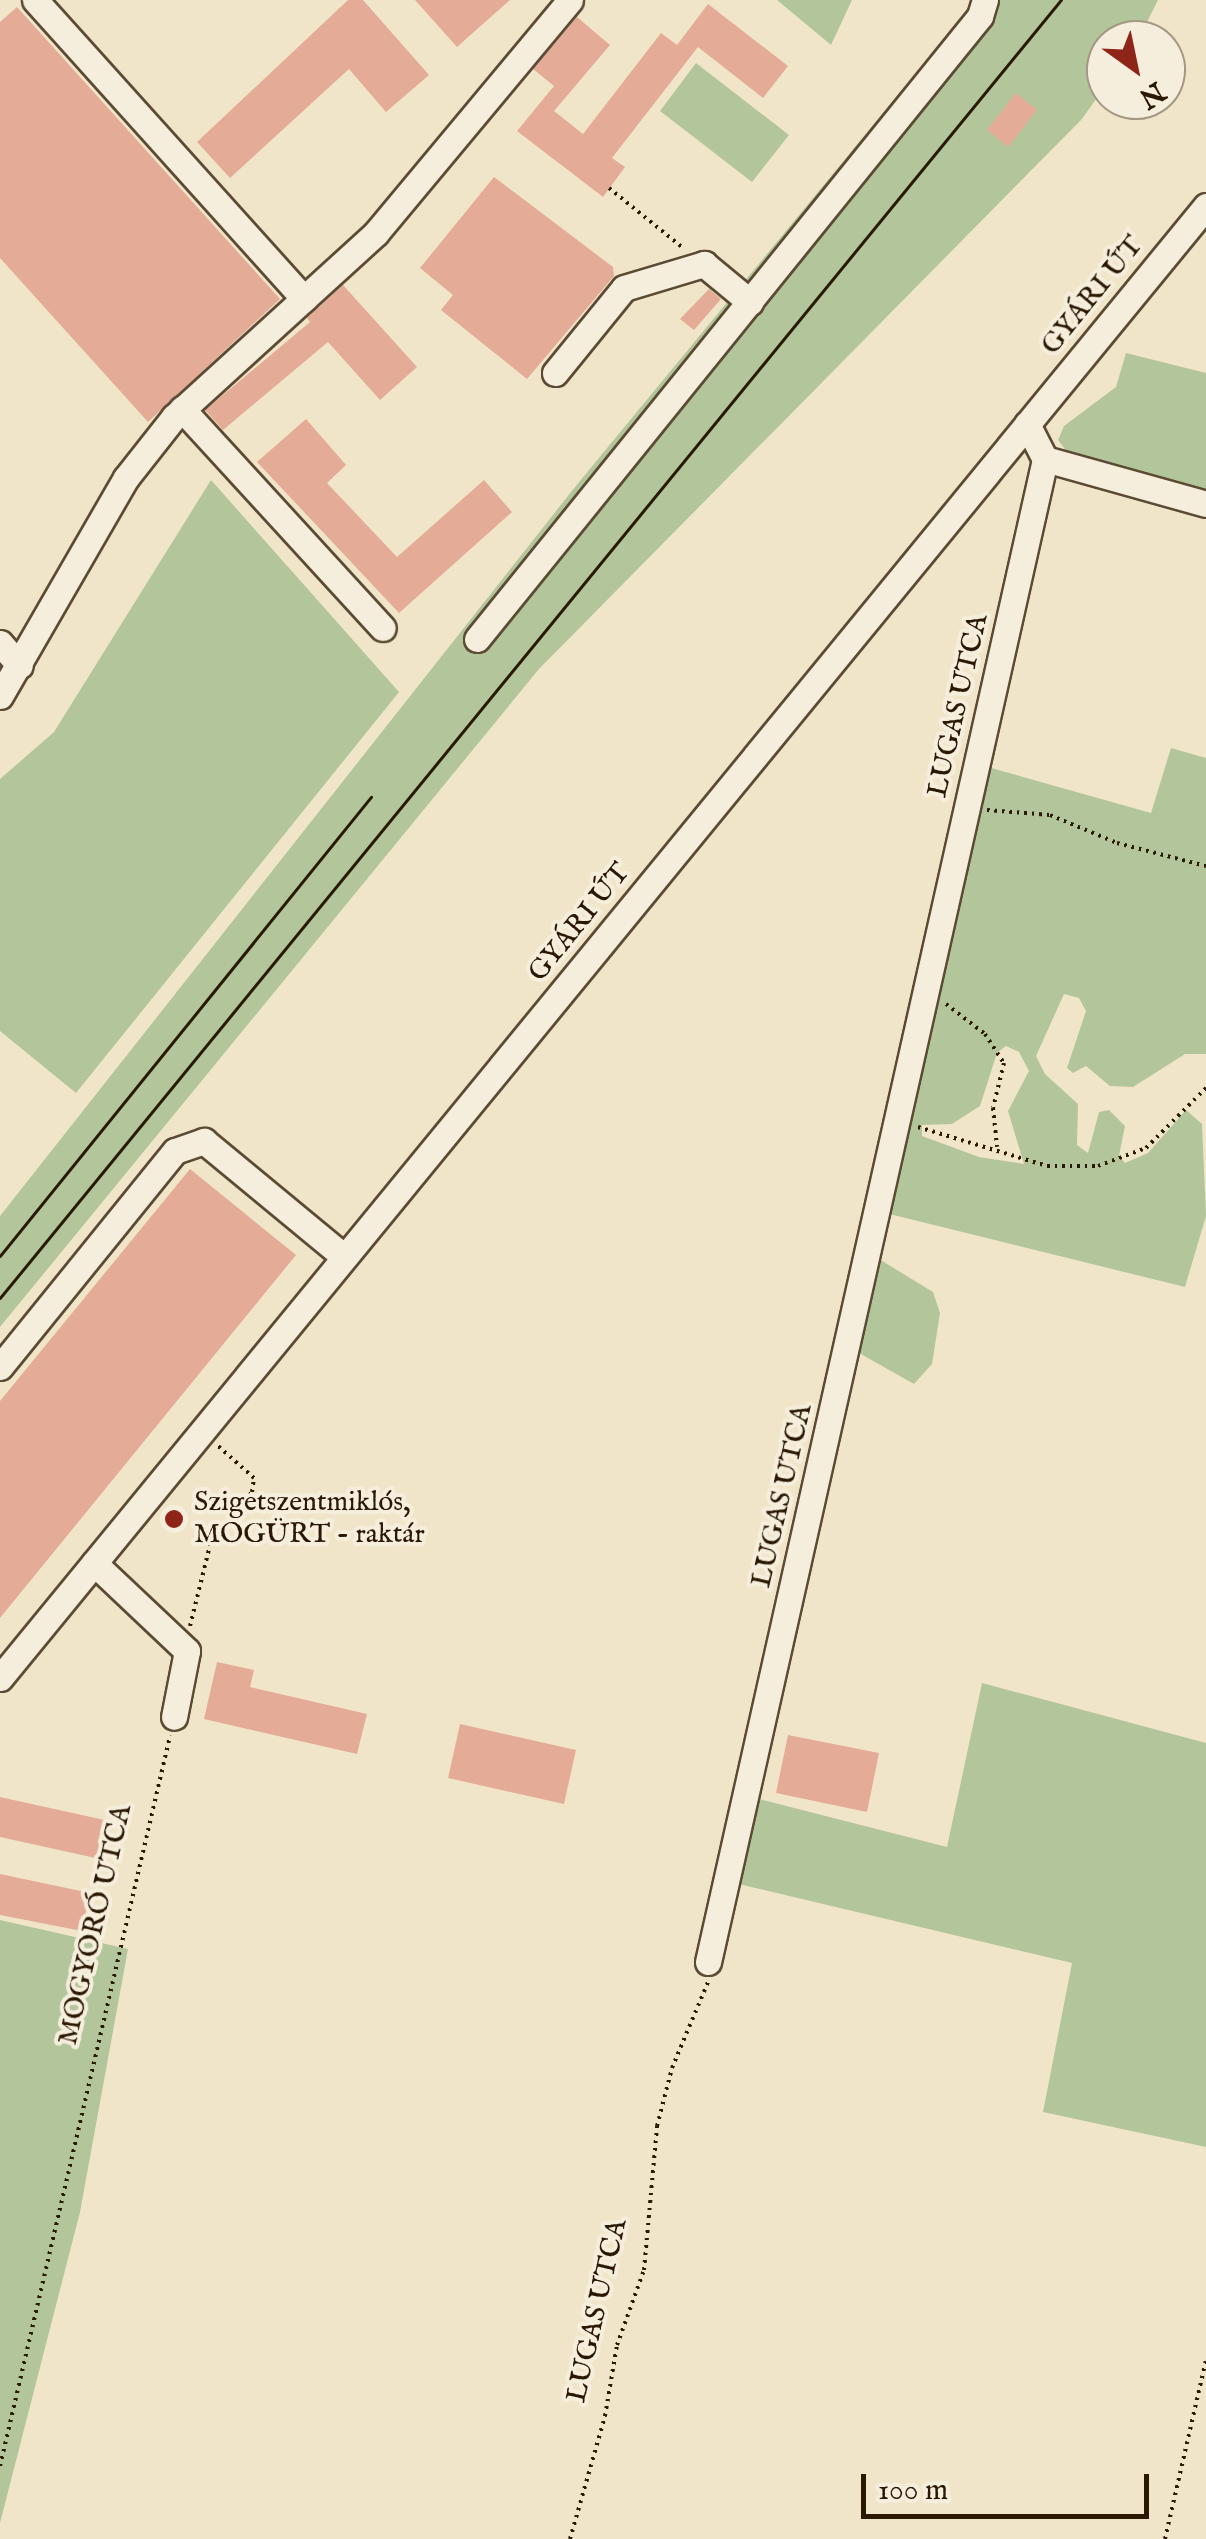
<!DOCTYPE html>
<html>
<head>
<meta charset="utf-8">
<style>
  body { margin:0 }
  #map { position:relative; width:1206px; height:2539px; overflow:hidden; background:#f1e5c9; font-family:"IM FELL English",serif }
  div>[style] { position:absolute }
  .green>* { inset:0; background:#b3c69b }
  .building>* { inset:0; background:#e4ac97 }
  .path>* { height:4px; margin-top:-2px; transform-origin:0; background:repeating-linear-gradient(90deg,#2a1802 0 2.5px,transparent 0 7.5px) }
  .roads { filter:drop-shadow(2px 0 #5c4b34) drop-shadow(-2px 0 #5c4b34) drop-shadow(0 2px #5c4b34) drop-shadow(0 -2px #5c4b34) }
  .minor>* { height:25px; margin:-12.5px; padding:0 12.5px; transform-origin:12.5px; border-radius:12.5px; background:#f6eedc }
  .tram>* { height:2.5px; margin:-1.25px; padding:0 1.25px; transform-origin:1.25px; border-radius:1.25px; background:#2a1802 }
  .dots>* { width:28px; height:28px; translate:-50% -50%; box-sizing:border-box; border:5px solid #f6eedc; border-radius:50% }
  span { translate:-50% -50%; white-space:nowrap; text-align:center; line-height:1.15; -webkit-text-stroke:8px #f6eedc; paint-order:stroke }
  .street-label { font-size:28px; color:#2a1802 }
  .poi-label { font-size:28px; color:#2a1802 }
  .left { translate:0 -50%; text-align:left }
  .north { position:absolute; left:1086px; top:20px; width:100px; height:100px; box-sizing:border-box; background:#f6eedc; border:2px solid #a49885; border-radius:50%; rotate:147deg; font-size:28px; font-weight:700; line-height:40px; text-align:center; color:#2a1802 }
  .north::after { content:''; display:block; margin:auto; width:35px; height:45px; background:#8f2418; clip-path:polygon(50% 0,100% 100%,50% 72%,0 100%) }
  .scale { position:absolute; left:861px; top:2474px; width:288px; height:45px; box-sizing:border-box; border:5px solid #2a1802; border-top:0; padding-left:12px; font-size:30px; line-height:35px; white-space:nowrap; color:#2a1802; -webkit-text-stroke:8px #f6eedc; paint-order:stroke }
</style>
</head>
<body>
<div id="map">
  <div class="green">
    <div style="clip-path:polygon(777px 0,852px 0,831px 45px)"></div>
    <div style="clip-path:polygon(976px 0,1158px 0,1138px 40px,1106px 40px,1106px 85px,1082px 119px,539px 669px,0 1327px,0 1216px,575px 487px)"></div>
    <div style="clip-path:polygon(696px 63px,789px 135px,752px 182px,660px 111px)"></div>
    <div style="clip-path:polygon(1126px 353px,1206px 373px,1206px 498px,1074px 461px,1058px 440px,1064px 426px,1116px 387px)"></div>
    <div style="clip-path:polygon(211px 480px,399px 692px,76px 1093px,0 1031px,0 779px,54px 732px)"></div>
    <div style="clip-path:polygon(evenodd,1171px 748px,1206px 758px,1206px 1054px,1185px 1054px,1133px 1087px,1110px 1086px,1086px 1066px,1073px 1073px,1067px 1068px,1086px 1011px,1079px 998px,1064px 994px,1036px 1056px,1045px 1074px,1078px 1104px,1077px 1145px,1088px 1153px,1099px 1112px,1109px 1110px,1125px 1126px,1119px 1156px,1125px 1163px,1148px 1153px,1186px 1110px,1202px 1124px,1206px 1216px,1185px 1287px,865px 1208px,988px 767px,1151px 813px,1171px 748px,1006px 1046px,1019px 1052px,1029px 1071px,1008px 1111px,1024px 1164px,979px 1157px,922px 1136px,922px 1125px,952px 1124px,980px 1106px,997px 1053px,1006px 1046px)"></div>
    <div style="clip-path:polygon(879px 1259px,933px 1292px,940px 1313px,932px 1364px,914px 1384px,859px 1353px,854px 1338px)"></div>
    <div style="clip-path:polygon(982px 1683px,1206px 1743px,1206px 2147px,1043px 2112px,1072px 1963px,713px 1878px,732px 1792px,947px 1847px)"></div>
    <div style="clip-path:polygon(0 1920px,128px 1949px,80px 2212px,0 2523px)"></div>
  </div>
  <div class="building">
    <div style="clip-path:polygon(348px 0,363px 0,429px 75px,386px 112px,349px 69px,230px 178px,197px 142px)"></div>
    <div style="clip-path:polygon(415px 0,510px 0,457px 47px)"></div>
    <div style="clip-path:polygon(708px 4px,788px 66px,763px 98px,698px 47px,612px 158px,625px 167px,603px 197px,517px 131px,554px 86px,533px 69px,577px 17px,610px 45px,554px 111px,583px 134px,661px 33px,677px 45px)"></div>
    <div style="clip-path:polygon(17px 7px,280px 299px,148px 422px,0 258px,0 22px)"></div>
    <div style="clip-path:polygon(1016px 93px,1037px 110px,1008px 147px,987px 130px)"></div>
    <div style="clip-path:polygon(494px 177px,613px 267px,614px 276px,527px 379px,441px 310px,453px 295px,420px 268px)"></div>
    <div style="clip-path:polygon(343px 285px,417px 367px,380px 400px,328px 342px,223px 430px,205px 410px,310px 322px,307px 318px)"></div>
    <div style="clip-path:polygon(709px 289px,721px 299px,694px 330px,680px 319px)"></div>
    <div style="clip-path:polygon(306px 419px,346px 465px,327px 483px,397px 557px,484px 480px,512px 512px,399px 613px,257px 462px)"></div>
    <div style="clip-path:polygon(190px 1169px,296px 1255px,0 1618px,0 1401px)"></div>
    <div style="clip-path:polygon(217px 1662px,254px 1670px,250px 1687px,367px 1714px,357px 1754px,204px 1719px)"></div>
    <div style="clip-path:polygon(460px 1724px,576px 1750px,564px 1804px,448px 1778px)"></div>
    <div style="clip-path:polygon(788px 1735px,879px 1753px,867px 1812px,776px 1793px)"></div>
    <div style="clip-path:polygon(0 1797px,109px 1821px,100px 1859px,0 1837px)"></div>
    <div style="clip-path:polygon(0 1874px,90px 1893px,82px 1931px,0 1915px)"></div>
  </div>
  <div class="path">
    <div style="left:609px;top:188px;width:95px;rotate:39deg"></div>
    <div style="left:987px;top:810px;width:63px;rotate:4.5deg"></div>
    <div style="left:1050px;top:815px;width:73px;rotate:22.7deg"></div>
    <div style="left:1117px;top:843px;width:92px;rotate:14.5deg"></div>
    <div style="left:946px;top:1004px;width:49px;rotate:37.6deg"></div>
    <div style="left:985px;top:1034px;width:35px;rotate:57deg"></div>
    <div style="left:1004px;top:1063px;width:46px;rotate:103.7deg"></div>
    <div style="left:993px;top:1108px;width:39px;rotate:84deg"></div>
    <div style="left:918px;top:1127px;width:135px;rotate:16.8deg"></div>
    <div style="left:1047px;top:1166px;width:51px"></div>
    <div style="left:1098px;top:1166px;width:51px;rotate:-20.6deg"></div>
    <div style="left:1146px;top:1148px;width:85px;rotate:-45deg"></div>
    <div style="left:190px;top:1626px;width:88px;rotate:-76.1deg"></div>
    <div style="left:211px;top:1541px;width:64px;rotate:-50.1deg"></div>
    <div style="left:252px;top:1492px;width:14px;rotate:-82deg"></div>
    <div style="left:254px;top:1478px;width:50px;rotate:-138.3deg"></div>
    <div style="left:0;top:2466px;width:750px;rotate:-76.89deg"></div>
    <div style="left:570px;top:2539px;width:128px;rotate:-74.1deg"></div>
    <div style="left:605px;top:2416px;width:72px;rotate:-80.4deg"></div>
    <div style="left:617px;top:2345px;width:80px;rotate:-70.2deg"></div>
    <div style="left:644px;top:2270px;width:145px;rotate:-84.8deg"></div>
    <div style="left:657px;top:2126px;width:60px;rotate:-75.5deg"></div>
    <div style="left:672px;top:2068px;width:93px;rotate:-67.3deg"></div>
    <div style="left:1165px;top:2539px;width:184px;rotate:-77.1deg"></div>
  </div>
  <div class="roads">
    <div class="minor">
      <div style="left:35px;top:0;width:402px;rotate:48deg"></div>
      <div style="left:555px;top:373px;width:109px;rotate:-50.9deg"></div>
      <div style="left:624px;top:288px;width:84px;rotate:-16.7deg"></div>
      <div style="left:704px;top:264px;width:60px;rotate:39.6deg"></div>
      <div style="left:182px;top:409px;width:297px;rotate:47.5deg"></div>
      <div style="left:1027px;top:424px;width:39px;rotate:63deg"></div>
      <div style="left:1045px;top:459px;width:167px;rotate:15.6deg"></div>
      <div style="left:477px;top:639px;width:801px;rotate:-51.08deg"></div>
      <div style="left:980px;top:16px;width:17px;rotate:-73deg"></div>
      <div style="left:0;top:643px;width:30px;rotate:49deg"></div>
      <div style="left:0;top:696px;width:252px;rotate:-60deg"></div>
      <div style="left:126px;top:478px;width:78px;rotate:-51.8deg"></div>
      <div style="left:174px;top:417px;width:273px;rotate:-42.3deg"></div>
      <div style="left:376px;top:233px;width:303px;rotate:-50.2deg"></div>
      <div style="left:0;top:1367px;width:278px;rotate:-51deg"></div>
      <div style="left:175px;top:1151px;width:31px;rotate:-19deg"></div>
      <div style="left:204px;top:1141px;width:182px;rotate:39.6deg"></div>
      <div style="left:94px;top:1563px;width:128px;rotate:43.4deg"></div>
      <div style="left:187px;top:1651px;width:67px;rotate:101.1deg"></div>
      <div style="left:0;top:1678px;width:1903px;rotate:-50.67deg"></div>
      <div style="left:708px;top:1962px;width:1540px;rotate:-77.36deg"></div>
    </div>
  </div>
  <div class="tram">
    <div style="left:0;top:1256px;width:590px;rotate:-51.05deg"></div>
    <div style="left:0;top:1298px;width:1676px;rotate:-50.74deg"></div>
  </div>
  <div class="dots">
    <div style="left:174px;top:1519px;background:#8f2418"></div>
  </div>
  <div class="street-label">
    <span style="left:1093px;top:296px;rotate:-51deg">GYÁRI ÚT</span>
    <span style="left:959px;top:706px;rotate:-77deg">LUGAS UTCA</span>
    <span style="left:580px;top:923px;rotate:-51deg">GYÁRI ÚT</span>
    <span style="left:783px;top:1496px;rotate:-77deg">LUGAS UTCA</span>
    <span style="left:96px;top:1925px;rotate:-77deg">MOGYORÓ UTCA</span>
    <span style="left:598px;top:2311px;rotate:-77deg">LUGAS UTCA</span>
  </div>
  <div class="poi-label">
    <span class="left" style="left:194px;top:1519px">Szigetszentmiklós,<br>MOGÜRT - raktár</span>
  </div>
  <div class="north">N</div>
  <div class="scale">100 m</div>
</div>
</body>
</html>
